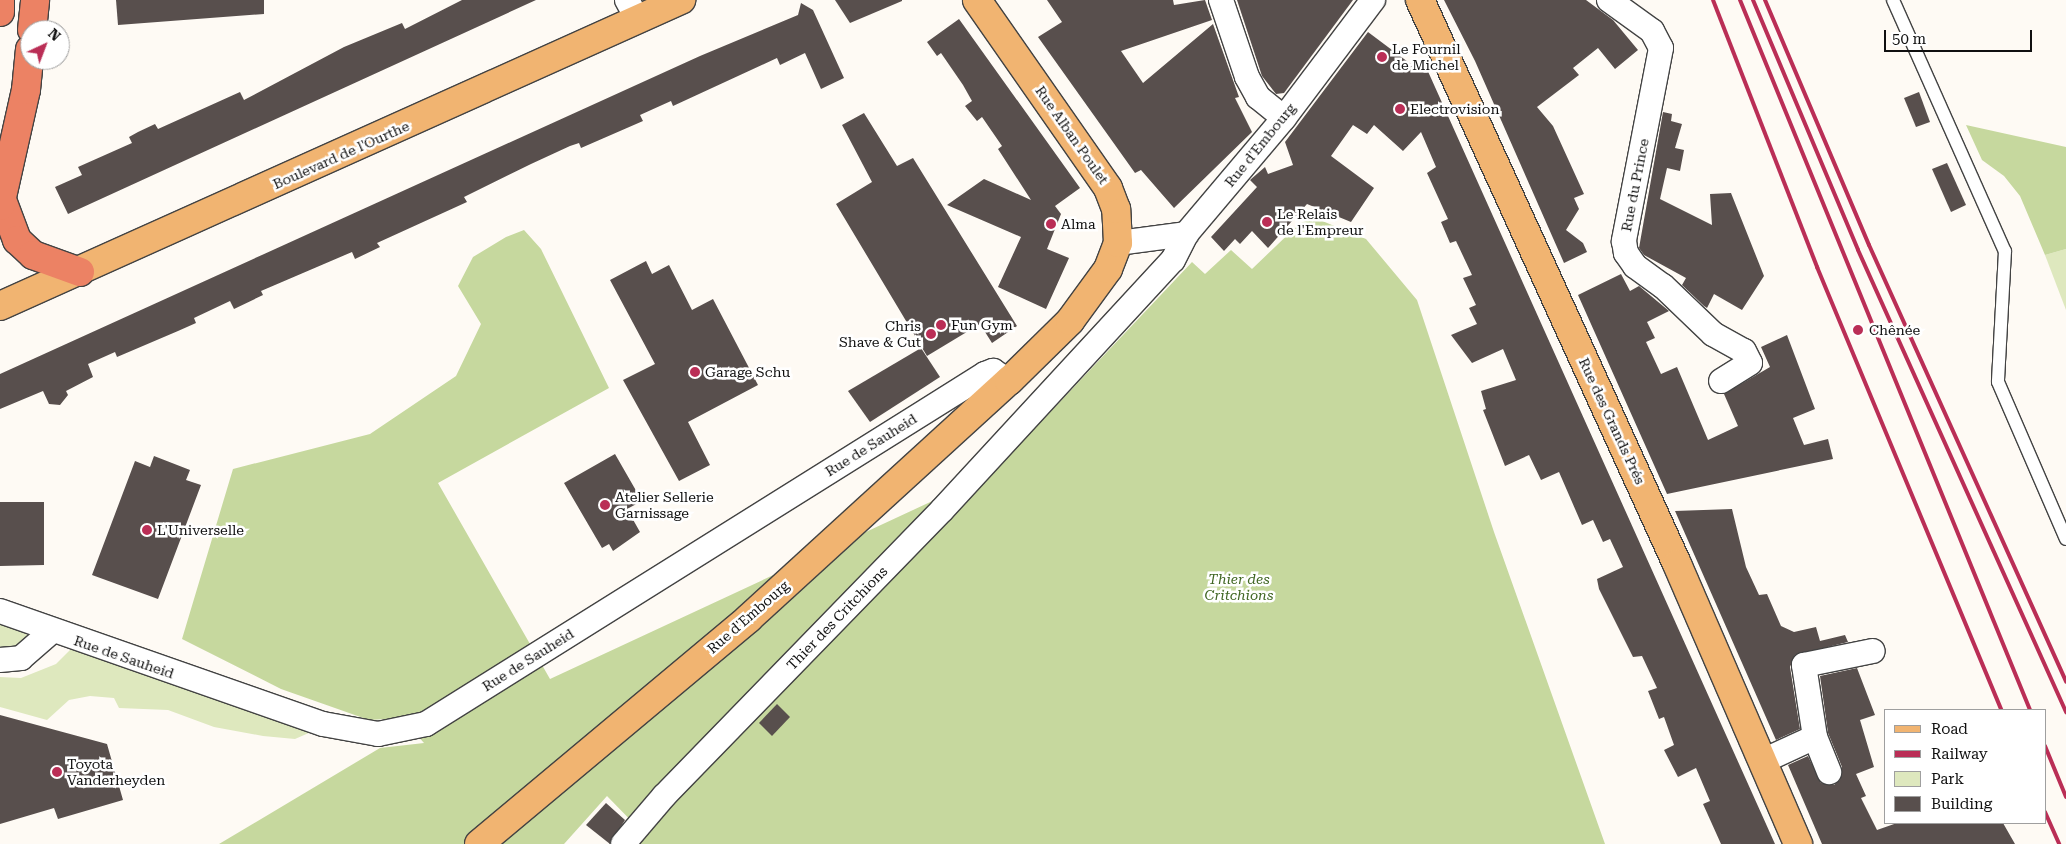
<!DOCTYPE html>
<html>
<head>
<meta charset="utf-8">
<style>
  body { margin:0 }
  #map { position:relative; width:2066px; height:844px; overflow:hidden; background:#fefaf4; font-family:"Roboto Serif",serif }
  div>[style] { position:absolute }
  .green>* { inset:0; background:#dee8be }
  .forest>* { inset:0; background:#c6d89e }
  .building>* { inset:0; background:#584f4d }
  .roads { filter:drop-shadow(1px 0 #434343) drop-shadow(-1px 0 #434343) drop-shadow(0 1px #434343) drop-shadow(0 -1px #434343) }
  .service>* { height:12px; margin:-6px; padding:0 6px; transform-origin:6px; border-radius:6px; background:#fff }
  .minor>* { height:24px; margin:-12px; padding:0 12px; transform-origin:12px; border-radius:12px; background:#fff }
  .primary>* { height:28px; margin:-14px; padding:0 14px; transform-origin:14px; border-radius:14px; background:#f1b471 }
  .motorway>* { height:28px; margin:-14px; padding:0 14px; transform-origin:14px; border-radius:14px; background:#ec8264 }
  .rail>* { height:4px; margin:-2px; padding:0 2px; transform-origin:2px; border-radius:2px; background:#ba2e56 }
  .dots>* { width:14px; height:14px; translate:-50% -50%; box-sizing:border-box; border:2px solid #fff; border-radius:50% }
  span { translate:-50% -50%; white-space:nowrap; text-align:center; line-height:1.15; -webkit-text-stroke:5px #fff; paint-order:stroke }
  .poi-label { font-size:14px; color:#101010 }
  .left { translate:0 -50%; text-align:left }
  .right { translate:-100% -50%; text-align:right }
  .street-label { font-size:14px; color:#101010 }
  .park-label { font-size:14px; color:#406623; font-style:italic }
  .legend { position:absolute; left:1884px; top:709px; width:162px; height:115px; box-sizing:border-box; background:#fff; border:1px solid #9f9f9f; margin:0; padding:6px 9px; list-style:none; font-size:15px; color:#101010 }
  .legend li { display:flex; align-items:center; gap:10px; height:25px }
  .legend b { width:25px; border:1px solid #9f9f9f }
  .north { position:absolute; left:20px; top:20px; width:50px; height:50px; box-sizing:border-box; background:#fff; border:1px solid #9f9f9f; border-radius:50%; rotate:43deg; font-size:14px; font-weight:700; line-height:20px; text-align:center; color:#101010 }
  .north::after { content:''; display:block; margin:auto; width:18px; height:22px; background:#ba2e56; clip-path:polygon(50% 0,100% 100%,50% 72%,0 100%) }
  .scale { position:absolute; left:1884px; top:30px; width:148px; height:22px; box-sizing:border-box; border:2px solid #101010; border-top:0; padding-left:6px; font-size:15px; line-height:18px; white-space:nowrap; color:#101010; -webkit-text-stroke:4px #fff; paint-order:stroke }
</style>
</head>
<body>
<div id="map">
  <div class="green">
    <div style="clip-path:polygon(2066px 249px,2066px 310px,2045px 255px)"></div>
    <div style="clip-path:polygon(0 618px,23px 626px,27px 635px,23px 647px,0 655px)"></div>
    <div style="clip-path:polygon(74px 646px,311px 732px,295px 739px,263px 736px,214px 727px,168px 710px,119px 708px,114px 698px,90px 696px,69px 700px,47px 720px,0 707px,0 677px,21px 678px,56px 664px)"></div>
  </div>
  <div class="forest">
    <div style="clip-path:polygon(1966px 125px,2066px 147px,2066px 249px,2045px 255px,2020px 196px,2004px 176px,1982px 160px)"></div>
    <div style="clip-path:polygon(1315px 218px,1366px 239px,1417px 300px,1494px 532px,1605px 844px,637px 844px,645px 835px,607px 796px,564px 844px,219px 844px,380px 748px,424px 743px,402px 718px,369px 720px,281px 689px,182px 639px,233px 469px,370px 434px,456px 376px,481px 324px,458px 286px,473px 257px,506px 237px,524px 230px,541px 249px,609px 388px,438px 483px,550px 679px,941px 497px,1021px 443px,1192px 262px,1205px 274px,1231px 250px,1252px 269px,1300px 223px)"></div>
  </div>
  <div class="building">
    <div style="clip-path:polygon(116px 0,264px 0,264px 14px,118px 25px)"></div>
    <div style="clip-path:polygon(462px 0,536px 0,68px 214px,55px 187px,82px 175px,78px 167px,132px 143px,129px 137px,138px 132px,155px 124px,158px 129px,240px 92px,244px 100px,344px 47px,402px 23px,405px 29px)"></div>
    <div style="clip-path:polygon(835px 0,902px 0,902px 1px,850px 23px)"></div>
    <div style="clip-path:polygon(1047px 0,1173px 0,1174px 5px,1205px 0,1212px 20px,1121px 51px,1143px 83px,1213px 24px,1239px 97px,1235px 98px,1252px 132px,1174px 208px,1141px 170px,1135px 173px,1038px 37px,1062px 22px)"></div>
    <div style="clip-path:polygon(1237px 0,1353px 0,1284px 93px,1276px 94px,1262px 76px)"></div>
    <div style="clip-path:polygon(1444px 0,1586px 0,1613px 20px,1638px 50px,1615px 69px,1598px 48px,1573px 68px,1579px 75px,1537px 107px,1553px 126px,1584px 194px,1574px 198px,1579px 209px,1566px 230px,1583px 243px,1587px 252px,1564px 263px,1475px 61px)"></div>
    <div style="clip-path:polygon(801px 3px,813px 10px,844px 78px,821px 89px,805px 53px,780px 65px,777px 58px,673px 106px,671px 101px,640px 115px,643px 121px,581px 148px,579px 143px,570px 146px,531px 164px,464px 197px,467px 202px,377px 243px,380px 247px,355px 259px,352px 252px,261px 291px,263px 295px,234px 309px,230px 301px,194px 318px,196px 323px,178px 331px,117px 357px,115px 352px,88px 364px,93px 377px,66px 391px,68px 395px,60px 405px,49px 404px,43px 391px,0 409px,0 374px,700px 56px,798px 15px)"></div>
    <div style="clip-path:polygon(959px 19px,1080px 188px,1055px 206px,1061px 214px,1047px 249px,1069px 258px,1046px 309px,998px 287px,1021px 237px,947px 205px,984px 179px,1031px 200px,998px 149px,1002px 146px,982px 117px,977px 121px,965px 106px,972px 101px,963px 85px,941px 53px,937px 56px,927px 42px)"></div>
    <div style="clip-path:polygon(1368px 32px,1420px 71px,1426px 67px,1775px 844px,1721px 844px,1703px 804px,1710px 801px,1696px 768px,1678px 777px,1664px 750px,1674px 745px,1664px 717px,1659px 719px,1648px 691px,1657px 688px,1642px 656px,1633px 657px,1599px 589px,1597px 579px,1623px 567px,1610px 539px,1603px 542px,1593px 520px,1582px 525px,1559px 472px,1541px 480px,1529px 455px,1505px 466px,1483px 410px,1486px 409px,1481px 391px,1516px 380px,1503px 349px,1472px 363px,1451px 335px,1477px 324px,1469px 308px,1476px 305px,1463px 278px,1472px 275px,1456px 241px,1450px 243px,1441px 222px,1448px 219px,1427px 173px,1436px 167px,1421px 132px,1403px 151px,1374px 125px,1367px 134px,1353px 125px,1331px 156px,1374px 188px,1351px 222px,1307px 204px,1268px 248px,1252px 231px,1240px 244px,1235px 239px,1224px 251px,1211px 237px,1257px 187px,1250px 180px,1265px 167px,1268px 174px,1293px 165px,1285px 142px)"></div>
    <div style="clip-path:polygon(1919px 92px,1930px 122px,1916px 127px,1904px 98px)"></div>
    <div style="clip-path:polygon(1663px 112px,1672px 114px,1671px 121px,1682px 124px,1675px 148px,1684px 150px,1680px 171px,1667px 168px,1660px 199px,1712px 225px,1710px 194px,1731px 193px,1764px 276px,1742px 310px,1714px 294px,1707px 308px,1704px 306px,1682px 285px,1686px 278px,1644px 255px,1639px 248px)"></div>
    <div style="clip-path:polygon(864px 113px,897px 166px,913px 158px,1017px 326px,992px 343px,980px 324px,927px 356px,836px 204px,872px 182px,842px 125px)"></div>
    <div style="clip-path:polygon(1947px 163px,1966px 205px,1951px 212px,1932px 169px)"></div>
    <div style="clip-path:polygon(646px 261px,652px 274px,669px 265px,692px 310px,713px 299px,758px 385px,688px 422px,710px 465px,679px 481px,623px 380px,655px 364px,610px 280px)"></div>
    <div style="clip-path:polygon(1621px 274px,1630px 291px,1639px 286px,1669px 311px,1647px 322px,1655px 338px,1646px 342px,1661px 374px,1677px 367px,1708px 440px,1738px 426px,1724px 394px,1770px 367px,1761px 347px,1787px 335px,1815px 409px,1793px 418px,1804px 445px,1828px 439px,1833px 459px,1667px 494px,1578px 295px)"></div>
    <div style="clip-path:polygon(921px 348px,940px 377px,870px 422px,848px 391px)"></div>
    <div style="clip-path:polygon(615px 454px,642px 501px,627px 509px,640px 532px,613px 551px,609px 544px,602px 548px,564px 483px)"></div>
    <div style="clip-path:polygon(154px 456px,190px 470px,186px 480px,201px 485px,158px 599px,92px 575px,135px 461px,150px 467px)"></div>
    <div style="clip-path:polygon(0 502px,44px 502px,44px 565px,0 566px)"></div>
    <div style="clip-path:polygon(1732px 509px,1746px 567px,1759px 595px,1767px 594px,1781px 626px,1794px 632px,1816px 627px,1820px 641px,1845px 635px,1848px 642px,1795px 655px,1790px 667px,1800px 729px,1776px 740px,1675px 511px)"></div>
    <div style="clip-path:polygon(1857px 668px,1875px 715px,1860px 720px,1874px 767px,1856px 774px,1866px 796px,1861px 798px,1877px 830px,1897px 823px,2003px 823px,2015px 844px,1822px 844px,1788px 765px,1808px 756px,1821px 783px,1834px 785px,1840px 780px,1842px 767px,1828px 733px,1820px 676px)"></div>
    <div style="clip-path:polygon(777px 704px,790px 717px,772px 736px,759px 723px)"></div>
    <div style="clip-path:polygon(0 715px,107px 744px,123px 800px,58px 819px,54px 808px,0 824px)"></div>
    <div style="clip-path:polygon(606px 803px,625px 820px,610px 844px,586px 825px)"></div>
  </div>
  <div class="roads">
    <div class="service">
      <div style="left:1893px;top:0;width:275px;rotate:66deg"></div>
      <div style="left:2005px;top:251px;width:131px;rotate:93.1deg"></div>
      <div style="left:1998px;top:382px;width:171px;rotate:66.6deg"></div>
    </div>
    <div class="minor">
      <div style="left:627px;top:0;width:23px;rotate:61deg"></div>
      <div style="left:1221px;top:0;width:81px;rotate:71.3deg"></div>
      <div style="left:1247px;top:77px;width:23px;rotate:61deg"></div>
      <div style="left:1258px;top:97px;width:33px;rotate:39deg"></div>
      <div style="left:1609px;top:0;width:53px;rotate:35.8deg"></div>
      <div style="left:1652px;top:31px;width:19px;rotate:62deg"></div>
      <div style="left:1661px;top:48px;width:197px;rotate:100.9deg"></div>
      <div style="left:1624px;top:241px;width:12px;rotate:81deg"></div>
      <div style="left:1626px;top:253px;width:16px;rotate:55deg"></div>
      <div style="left:1635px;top:266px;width:34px;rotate:36deg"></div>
      <div style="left:1663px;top:286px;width:69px;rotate:43.8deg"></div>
      <div style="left:1713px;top:334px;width:35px;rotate:29deg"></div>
      <div style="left:1744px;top:351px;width:13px;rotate:63deg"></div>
      <div style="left:1750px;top:363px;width:34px;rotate:148deg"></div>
      <div style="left:1118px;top:243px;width:69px;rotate:-7.5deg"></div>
      <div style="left:0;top:611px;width:342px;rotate:19.3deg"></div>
      <div style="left:323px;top:724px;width:56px;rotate:10.3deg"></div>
      <div style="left:378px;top:734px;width:49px;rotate:-11.8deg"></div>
      <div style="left:426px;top:724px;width:660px;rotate:-32.05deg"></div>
      <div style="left:985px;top:374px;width:9px;rotate:-21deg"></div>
      <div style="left:993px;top:371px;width:19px;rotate:32deg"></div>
      <div style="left:0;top:660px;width:21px;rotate:-5deg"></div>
      <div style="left:21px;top:658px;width:40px;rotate:-41deg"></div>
      <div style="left:1815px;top:737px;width:38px;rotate:68deg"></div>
      <div style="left:1763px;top:761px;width:57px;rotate:-24.8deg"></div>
      <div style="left:1815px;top:737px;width:73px;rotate:-98.7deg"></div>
      <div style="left:1804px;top:665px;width:70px;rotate:-11.5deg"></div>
      <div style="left:623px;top:844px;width:63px;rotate:-49.5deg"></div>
      <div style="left:664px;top:796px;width:399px;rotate:-45.8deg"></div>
      <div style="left:942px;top:510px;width:340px;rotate:-47.3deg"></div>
      <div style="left:1173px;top:260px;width:29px;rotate:-63deg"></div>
      <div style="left:1186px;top:234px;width:152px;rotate:-49.8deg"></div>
      <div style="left:1284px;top:118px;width:148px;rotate:-53deg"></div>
    </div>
    <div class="primary">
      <div style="left:1420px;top:0;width:620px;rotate:65.5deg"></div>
      <div style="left:1677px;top:564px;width:305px;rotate:66.6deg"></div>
      <div style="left:0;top:306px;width:747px;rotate:-24.2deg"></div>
      <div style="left:479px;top:844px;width:352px;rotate:-39.9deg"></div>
      <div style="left:749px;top:618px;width:352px;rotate:-42.4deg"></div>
      <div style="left:1009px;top:381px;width:86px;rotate:-44.5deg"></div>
      <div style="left:1070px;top:321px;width:64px;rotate:-53.8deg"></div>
      <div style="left:1108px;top:269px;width:28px;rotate:-69deg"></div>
      <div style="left:1118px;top:243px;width:34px;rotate:-93deg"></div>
      <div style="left:1116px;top:209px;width:22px;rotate:-111deg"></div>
      <div style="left:1108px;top:188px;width:229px;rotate:-124.9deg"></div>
    </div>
    <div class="motorway">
      <div style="left:0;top:12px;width:12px;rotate:-90deg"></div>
      <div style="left:32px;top:30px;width:30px;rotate:-84deg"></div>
      <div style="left:2px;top:200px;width:43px;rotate:69.4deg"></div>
      <div style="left:17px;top:240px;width:22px;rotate:43deg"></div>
      <div style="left:33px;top:255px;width:50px;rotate:19.9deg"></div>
      <div style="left:0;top:206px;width:119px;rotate:-77.4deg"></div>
      <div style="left:26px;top:90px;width:41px;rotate:-84.4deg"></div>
    </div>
  </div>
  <div class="rail">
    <div style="left:1713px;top:0;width:287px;rotate:68.7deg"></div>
    <div style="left:1817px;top:267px;width:480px;rotate:67.4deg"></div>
    <div style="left:1740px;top:0;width:767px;rotate:67.78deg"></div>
    <div style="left:1753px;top:0;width:271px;rotate:67.2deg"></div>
    <div style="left:1858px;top:250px;width:507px;rotate:65.76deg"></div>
    <div style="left:1765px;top:0;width:266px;rotate:67deg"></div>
    <div style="left:1869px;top:245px;width:479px;rotate:65.7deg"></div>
    <div style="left:2045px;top:746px;width:55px;rotate:67.6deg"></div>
    <div style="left:2045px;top:812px;width:35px;rotate:66deg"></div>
  </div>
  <div class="dots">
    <div style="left:1382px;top:57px;background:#ba2e56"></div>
    <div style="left:1400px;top:109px;background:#ba2e56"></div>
    <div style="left:1267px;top:222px;background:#ba2e56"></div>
    <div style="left:1051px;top:224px;background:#ba2e56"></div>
    <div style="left:941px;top:325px;background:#ba2e56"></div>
    <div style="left:1858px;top:330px;background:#ba2e56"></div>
    <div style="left:931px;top:334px;background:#ba2e56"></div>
    <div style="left:695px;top:372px;background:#ba2e56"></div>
    <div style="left:605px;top:505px;background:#ba2e56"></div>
    <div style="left:147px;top:530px;background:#ba2e56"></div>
    <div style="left:57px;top:772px;background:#ba2e56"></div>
  </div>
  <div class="poi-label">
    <span class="left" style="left:1392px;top:57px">Le Fournil<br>de Michel</span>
    <span class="left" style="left:1410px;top:109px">Electrovision</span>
    <span class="left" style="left:1277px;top:222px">Le Relais<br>de l'Empreur</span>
    <span class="left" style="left:1061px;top:224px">Alma</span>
    <span class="left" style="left:951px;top:325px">Fun Gym</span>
    <span class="right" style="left:921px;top:334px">Chris<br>Shave &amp; Cut</span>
    <span class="left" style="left:1869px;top:330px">Chênée</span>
    <span class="left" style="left:705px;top:372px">Garage Schu</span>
    <span class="left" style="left:615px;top:505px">Atelier Sellerie<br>Garnissage</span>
    <span class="left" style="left:157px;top:530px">L'Universelle</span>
    <span class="left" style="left:67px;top:772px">Toyota<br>Vanderheyden</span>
  </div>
  <div class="street-label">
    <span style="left:1072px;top:135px;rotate:55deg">Rue Alban Poulet</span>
    <span style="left:1260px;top:145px;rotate:-51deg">Rue d'Embourg</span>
    <span style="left:341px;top:155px;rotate:-24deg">Boulevard de l'Ourthe</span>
    <span style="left:1635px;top:185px;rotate:-79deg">Rue du Prince</span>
    <span style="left:1612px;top:421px;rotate:65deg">Rue des Grands Prés</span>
    <span style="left:871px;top:445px;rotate:-32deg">Rue de Sauheid</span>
    <span style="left:748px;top:617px;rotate:-41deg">Rue d'Embourg</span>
    <span style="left:837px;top:618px;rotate:-46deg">Thier des Critchions</span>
    <span style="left:124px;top:657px;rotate:19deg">Rue de Sauheid</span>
    <span style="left:528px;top:660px;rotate:-32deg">Rue de Sauheid</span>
  </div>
  <div class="park-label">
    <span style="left:1239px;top:587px">Thier des<br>Critchions</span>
  </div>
  <ul class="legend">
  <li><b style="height:6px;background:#f1b471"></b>Road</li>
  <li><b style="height:6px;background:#ba2e56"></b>Railway</li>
  <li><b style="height:14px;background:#dee8be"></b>Park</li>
  <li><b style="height:14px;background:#584f4d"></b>Building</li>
  </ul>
  <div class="north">N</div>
  <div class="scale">50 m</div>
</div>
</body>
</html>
